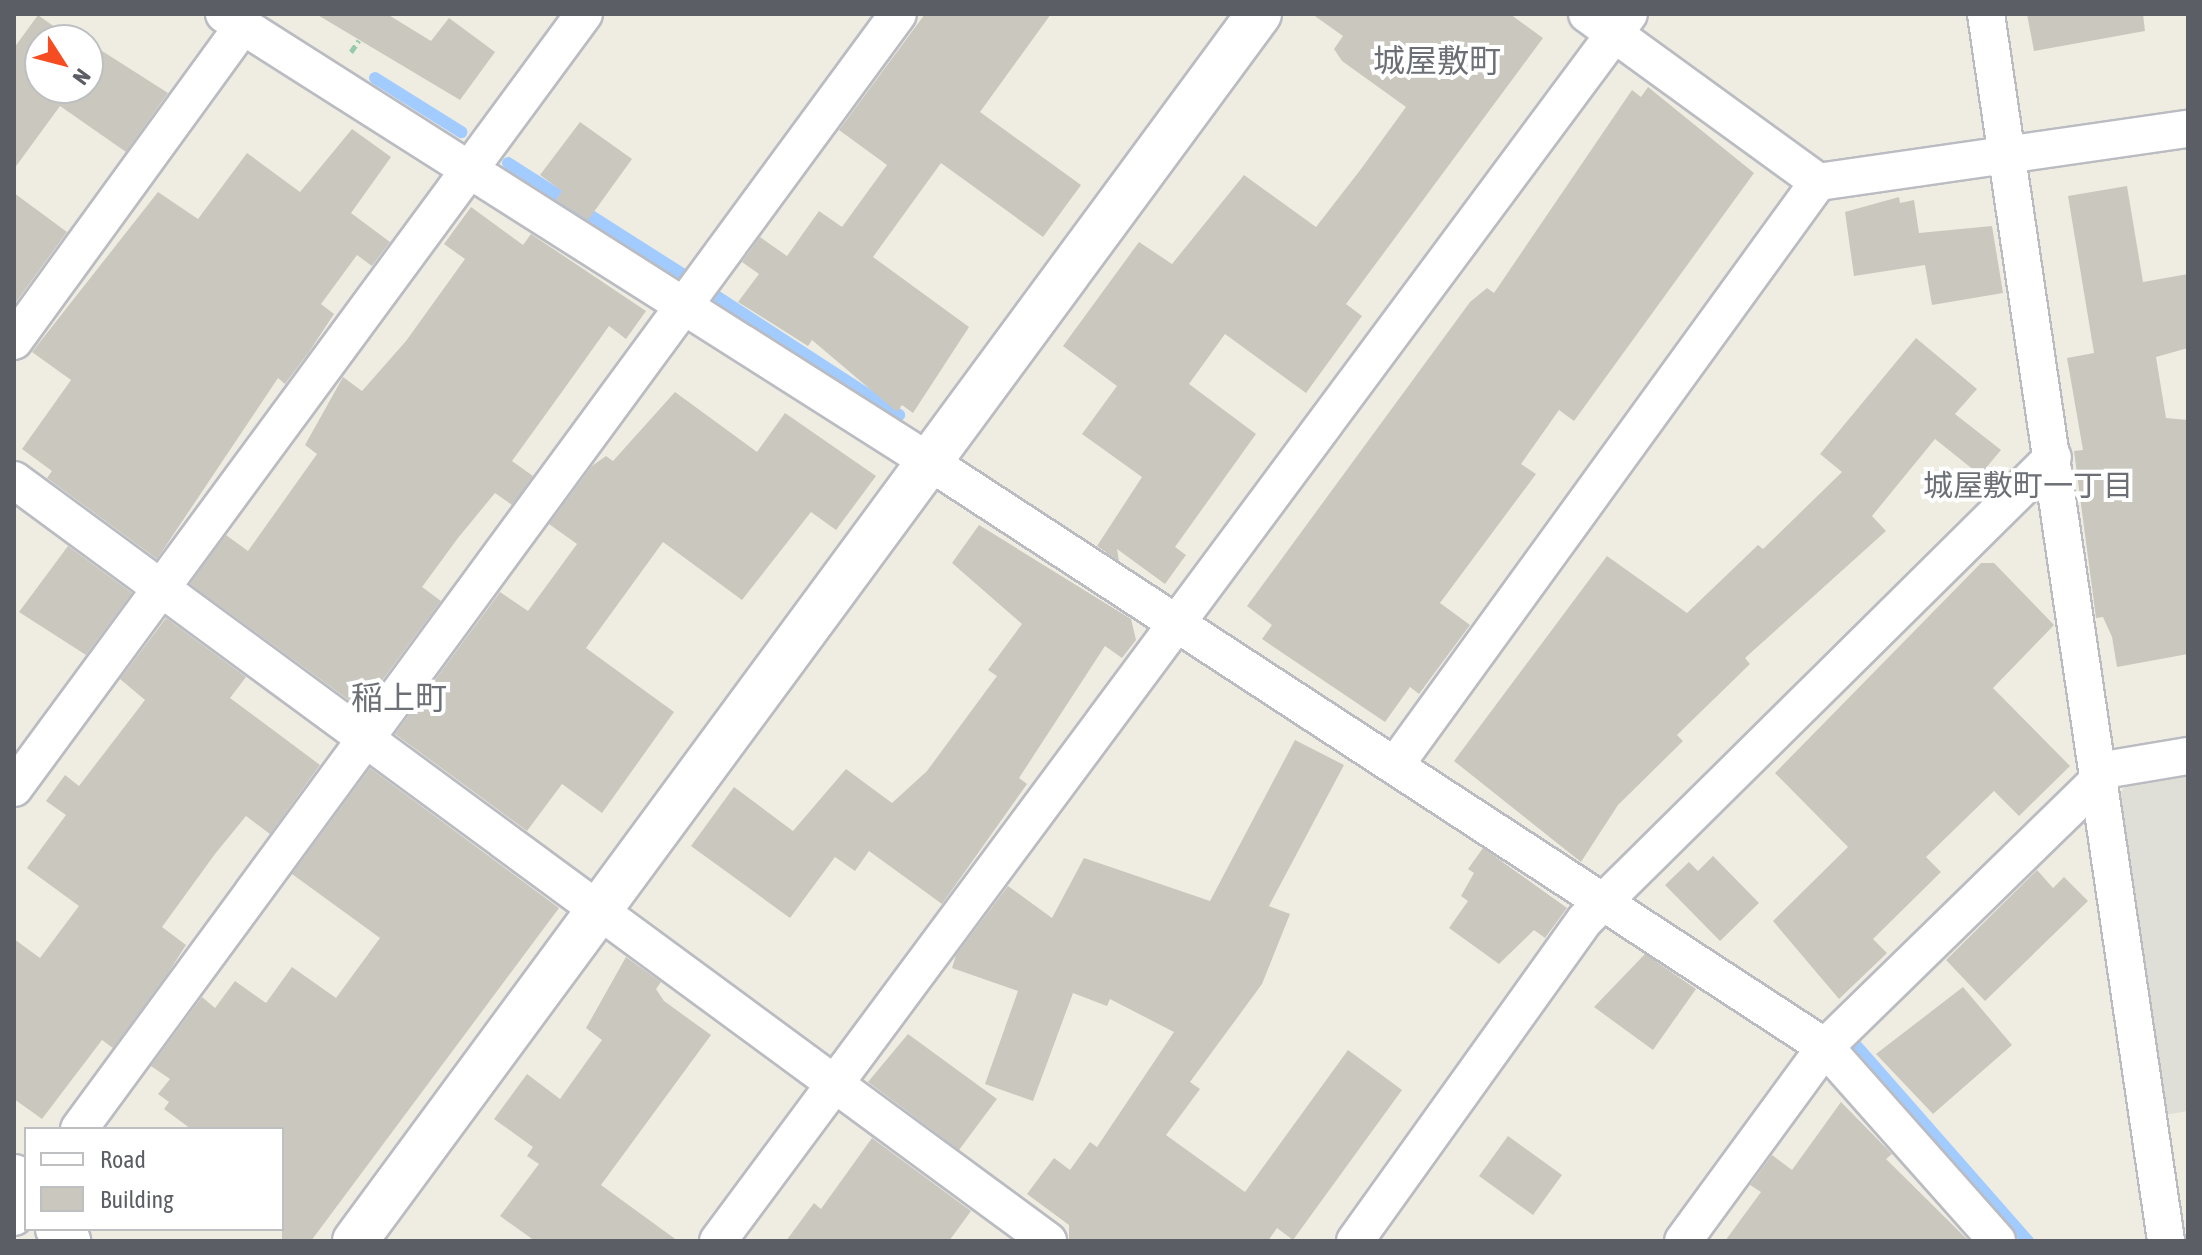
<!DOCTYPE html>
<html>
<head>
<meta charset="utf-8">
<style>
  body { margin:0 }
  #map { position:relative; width:2202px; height:1255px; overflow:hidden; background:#efede2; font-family:"Asap Condensed","Noto Sans JP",sans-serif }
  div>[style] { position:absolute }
  .industrial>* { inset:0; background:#dfdfd7 }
  .stream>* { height:12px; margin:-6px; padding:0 6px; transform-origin:6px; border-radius:6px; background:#a2cbff }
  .building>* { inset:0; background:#cac7bf }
  .path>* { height:5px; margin-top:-2.5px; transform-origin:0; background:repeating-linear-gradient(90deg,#95caab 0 8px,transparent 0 12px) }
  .roads { filter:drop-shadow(2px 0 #babcc2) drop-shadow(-2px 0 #babcc2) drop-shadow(0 2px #babcc2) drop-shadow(0 -2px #babcc2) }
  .minor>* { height:36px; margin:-18px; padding:0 18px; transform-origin:18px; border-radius:18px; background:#fff }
  .tertiary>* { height:44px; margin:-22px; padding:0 22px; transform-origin:22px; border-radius:22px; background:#fff }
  span { translate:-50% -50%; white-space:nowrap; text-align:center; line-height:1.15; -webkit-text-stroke:8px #fff; paint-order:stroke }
  .neighbourhood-label { font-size:30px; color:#6c7076 }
  .quarter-label { font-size:32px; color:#6c7076 }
  .frame { position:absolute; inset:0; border:16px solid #5b5e64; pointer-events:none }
  .legend { position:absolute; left:24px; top:1127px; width:260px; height:104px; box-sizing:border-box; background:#fff; border:2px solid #bdbfc1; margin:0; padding:10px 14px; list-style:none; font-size:24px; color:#5b5e64 }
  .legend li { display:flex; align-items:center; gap:16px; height:40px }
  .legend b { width:40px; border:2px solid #bdbfc1 }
  .north { position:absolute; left:24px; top:24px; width:80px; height:80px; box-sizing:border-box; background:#fff; border:2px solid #bdbfc1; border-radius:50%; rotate:126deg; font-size:22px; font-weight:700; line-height:32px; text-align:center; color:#5b5e64 }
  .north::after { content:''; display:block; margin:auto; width:28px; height:36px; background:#f54c22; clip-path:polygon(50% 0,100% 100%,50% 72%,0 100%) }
</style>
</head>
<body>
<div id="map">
  <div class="industrial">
    <div style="clip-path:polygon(2188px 771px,2188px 1111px,2164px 1115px,2119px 796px,2129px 779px)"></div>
  </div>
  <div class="stream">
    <div style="left:375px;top:78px;width:102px;rotate:32.1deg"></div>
    <div style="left:508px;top:163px;width:206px;rotate:32.5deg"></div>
    <div style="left:713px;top:294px;width:222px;rotate:33deg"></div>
    <div style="left:1853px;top:1042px;width:265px;rotate:48.7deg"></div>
  </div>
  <div class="building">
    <div style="clip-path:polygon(316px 14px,387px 14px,431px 41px,449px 18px,495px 52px,460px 100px)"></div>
    <div style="clip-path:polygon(925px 14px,1051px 14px,980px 112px,1081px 185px,1043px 237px,941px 163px,873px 257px,969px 327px,913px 413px,902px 405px,897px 412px,812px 340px,808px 346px,738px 302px,759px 274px,742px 262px,760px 237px,787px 256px,819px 211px,842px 227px,887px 165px,839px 130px)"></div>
    <div style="clip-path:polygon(1312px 14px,1510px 14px,1543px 38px,1346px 304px,1362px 316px,1306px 393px,1225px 334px,1189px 384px,1256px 434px,1175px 547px,1186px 555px,1165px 584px,1117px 549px,1119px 561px,1097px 546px,1142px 477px,1082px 434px,1117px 386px,1063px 346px,1139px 242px,1172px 264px,1244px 175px,1316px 227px,1361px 169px,1406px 107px,1342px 61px,1334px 49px,1343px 36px)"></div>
    <div style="clip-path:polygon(2027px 14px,2143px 14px,2145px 31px,2034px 51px)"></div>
    <div style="clip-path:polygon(38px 15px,73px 40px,40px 40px,40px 88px,88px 88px,88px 42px,168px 93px,126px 152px,60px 106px,14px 169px,14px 48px)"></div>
    <div style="clip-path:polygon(1648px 87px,1754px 173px,1574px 421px,1559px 410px,1521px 464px,1536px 474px,1440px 603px,1470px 625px,1419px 694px,1410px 687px,1385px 722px,1262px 639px,1272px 625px,1247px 606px,1470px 302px,1487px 288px,1494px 293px,1632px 90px,1641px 97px)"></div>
    <div style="clip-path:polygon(580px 122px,632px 159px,588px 220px,556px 200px,562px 191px,540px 175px)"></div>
    <div style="clip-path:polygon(352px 129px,391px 157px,351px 213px,390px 242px,372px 266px,357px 255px,321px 304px,334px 314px,309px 352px,285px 384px,278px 378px,157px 559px,47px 478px,52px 471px,22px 449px,71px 380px,32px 352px,158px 192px,198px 219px,247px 153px,300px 192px)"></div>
    <div style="clip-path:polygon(2127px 186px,2143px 282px,2188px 274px,2188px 348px,2156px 357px,2166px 418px,2188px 420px,2188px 654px,2117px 667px,2112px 637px,2103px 617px,2096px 618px,2074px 451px,2083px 450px,2067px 358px,2094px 353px,2068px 196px)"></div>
    <div style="clip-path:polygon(14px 193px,67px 232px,14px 305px)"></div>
    <div style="clip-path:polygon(1899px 197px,1900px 203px,1914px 200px,1919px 233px,1992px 226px,2003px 293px,1932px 305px,1925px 265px,1854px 276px,1845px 212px)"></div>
    <div style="clip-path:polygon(471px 207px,523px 245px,531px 234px,646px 311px,626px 339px,609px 326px,564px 389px,512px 461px,533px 476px,512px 505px,495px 493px,458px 538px,422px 587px,441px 601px,361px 709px,190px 584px,226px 535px,248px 551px,317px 454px,305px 445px,343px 377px,362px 391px,406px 341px,465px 259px,444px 244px)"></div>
    <div style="clip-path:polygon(1916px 338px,1977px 389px,1955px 414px,2001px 450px,1980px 475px,1935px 439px,1872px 516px,1886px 531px,1745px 658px,1750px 664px,1677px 735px,1683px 741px,1618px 805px,1581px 862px,1454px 761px,1607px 556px,1687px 613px,1758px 545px,1763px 549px,1842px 472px,1820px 454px)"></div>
    <div style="clip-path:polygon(675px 392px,757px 452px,785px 413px,876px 476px,836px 530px,811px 512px,742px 600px,663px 542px,586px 648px,674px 712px,602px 813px,562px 784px,527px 831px,395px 734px,500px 592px,528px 611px,577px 544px,549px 524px,592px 466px,606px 456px,613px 461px)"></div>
    <div style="clip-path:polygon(979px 525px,1131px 619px,1136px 640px,1122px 658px,1105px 646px,1019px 778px,1027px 784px,942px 904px,869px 851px,855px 871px,835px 857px,790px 918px,691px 846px,734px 787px,793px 831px,846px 769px,892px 803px,927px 771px,997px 676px,988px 670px,1022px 624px,952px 563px)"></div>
    <div style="clip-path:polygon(68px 546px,132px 593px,86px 655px,19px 612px)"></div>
    <div style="clip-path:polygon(1981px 563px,1994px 563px,2054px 625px,1993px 688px,2070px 766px,2019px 816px,1994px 791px,1926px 857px,1941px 872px,1873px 939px,1887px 953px,1839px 999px,1773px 921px,1848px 847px,1775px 773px)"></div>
    <div style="clip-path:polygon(166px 618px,246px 677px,230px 698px,320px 765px,270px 834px,246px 816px,215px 854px,162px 927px,186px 945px,168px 973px,113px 1048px,102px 1040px,42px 1119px,14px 1099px,14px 939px,40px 958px,79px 906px,27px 868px,66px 815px,46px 801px,65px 775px,79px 786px,145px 700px,120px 679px)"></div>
    <div style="clip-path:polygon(1295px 740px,1344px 765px,1269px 906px,1290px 914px,1262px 984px,1190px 1082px,1200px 1089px,1166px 1135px,1245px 1192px,1348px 1050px,1402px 1090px,1293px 1240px,1277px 1228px,1268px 1241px,1069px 1241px,1069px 1225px,1027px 1194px,1054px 1158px,1070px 1170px,1090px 1142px,1097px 1147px,1174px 1032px,1110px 999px,1107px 1006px,1073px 993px,1033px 1101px,985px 1084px,1018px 991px,952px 968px,956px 955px,1008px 886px,1052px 918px,1084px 858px,1210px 901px)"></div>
    <div style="clip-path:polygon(370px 768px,559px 908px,311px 1241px,282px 1241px,282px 1129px,191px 1129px,164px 1109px,169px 1102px,158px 1094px,170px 1079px,151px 1066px,202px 997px,215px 1008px,235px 981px,266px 1003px,292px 967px,336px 998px,380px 938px,292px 874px)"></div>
    <div style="clip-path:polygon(1483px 848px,1567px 908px,1545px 938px,1534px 930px,1499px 964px,1449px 928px,1468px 901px,1461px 896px,1474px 873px,1468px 869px)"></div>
    <div style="clip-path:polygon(1713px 856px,1759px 903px,1720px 941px,1665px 885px,1689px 862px,1698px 871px)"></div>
    <div style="clip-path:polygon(2037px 870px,2053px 888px,2064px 877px,2088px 901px,1985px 1001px,1946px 960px)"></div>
    <div style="clip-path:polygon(1645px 954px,1696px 989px,1653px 1050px,1594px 1007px)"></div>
    <div style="clip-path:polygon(626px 957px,661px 982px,656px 989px,664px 1001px,711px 1035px,601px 1185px,678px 1241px,535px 1241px,500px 1216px,539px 1164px,527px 1156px,533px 1147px,494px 1119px,527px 1074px,560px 1099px,602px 1040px,586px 1028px)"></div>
    <div style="clip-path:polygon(1963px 987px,2012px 1045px,1933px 1114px,1876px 1054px)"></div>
    <div style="clip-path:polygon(908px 1034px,997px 1099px,959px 1150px,868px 1082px)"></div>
    <div style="clip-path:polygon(1841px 1102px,1892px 1154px,1886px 1159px,1969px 1241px,1725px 1241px,1761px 1192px,1750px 1185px,1772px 1155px,1792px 1170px)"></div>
    <div style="clip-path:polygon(1508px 1136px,1562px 1175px,1533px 1215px,1479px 1176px)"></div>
    <div style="clip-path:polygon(872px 1138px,971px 1211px,949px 1241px,786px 1241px,814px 1203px,821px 1209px)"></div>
  </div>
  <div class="path">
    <div style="left:351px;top:52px;width:14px;rotate:-56deg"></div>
  </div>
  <div class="roads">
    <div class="minor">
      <div style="left:224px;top:14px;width:834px;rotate:32.41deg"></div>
      <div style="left:928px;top:461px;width:1071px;rotate:33.16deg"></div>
      <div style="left:1825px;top:1047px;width:259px;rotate:48.4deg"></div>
      <div style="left:1587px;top:14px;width:286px;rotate:36deg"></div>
      <div style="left:1818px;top:182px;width:374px;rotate:-8.2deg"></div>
      <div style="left:1986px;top:14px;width:1240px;rotate:81.65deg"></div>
      <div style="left:14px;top:341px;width:389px;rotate:-54deg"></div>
      <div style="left:14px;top:480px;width:1284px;rotate:36.35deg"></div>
      <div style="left:1396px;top:764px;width:719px;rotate:-54.05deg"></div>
      <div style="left:2098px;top:771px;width:91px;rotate:-9.5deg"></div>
      <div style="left:14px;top:788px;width:961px;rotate:-53.63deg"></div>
      <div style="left:79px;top:1129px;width:1383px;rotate:-53.7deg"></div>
      <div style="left:14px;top:1217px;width:20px;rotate:-53deg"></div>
      <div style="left:718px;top:1241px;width:1528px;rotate:-53.41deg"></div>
      <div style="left:1355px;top:1241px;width:395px;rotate:-54.4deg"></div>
      <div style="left:1585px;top:920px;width:658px;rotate:-44.69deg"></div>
      <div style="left:1683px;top:1241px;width:240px;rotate:-53.8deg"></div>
      <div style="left:1825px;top:1047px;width:383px;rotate:-44.3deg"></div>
    </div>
    <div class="tertiary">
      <div style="left:14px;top:1177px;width:18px;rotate:49deg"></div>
      <div style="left:58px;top:1229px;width:16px;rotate:50deg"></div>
      <div style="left:355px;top:1241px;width:1524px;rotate:-53.62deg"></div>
    </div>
  </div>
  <div class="neighbourhood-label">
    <span style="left:2028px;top:485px">城屋敷町一丁目</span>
  </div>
  <div class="quarter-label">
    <span style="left:1437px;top:61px">城屋敷町</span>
    <span style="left:399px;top:698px">稲上町</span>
  </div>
  <div class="frame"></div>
  <ul class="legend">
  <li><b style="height:10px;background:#fff"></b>Road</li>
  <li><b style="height:22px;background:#cac7bf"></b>Building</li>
  </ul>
  <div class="north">N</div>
</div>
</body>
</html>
